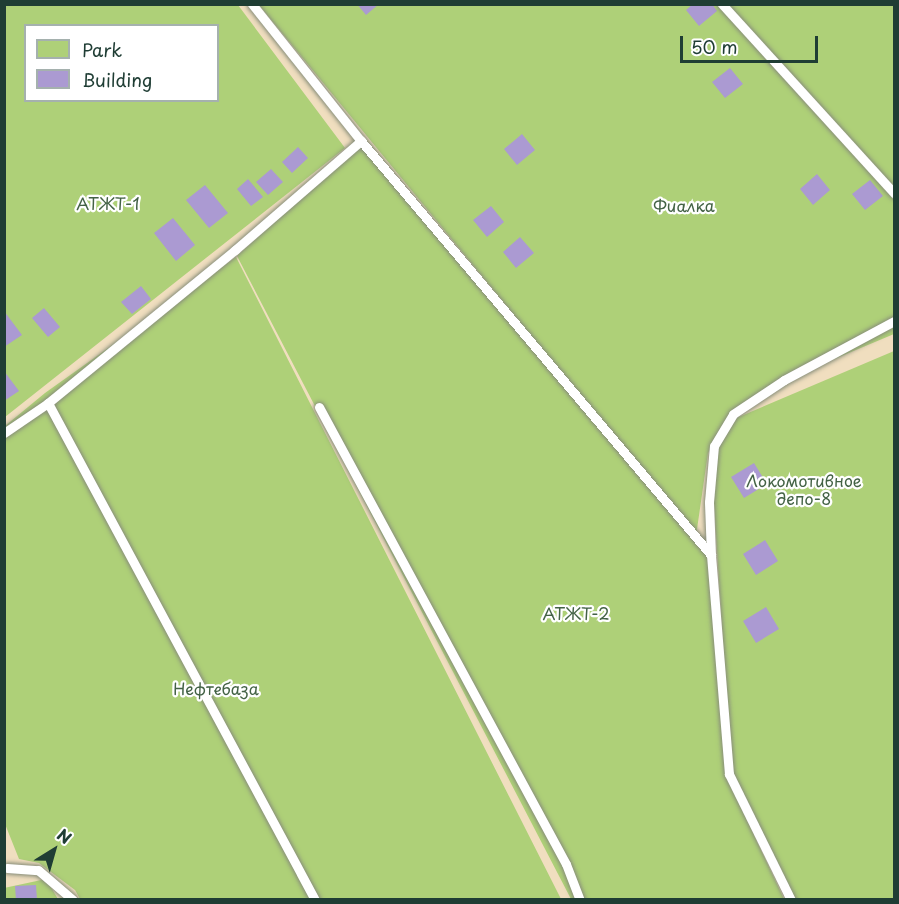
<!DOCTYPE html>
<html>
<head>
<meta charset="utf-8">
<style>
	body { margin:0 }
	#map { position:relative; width:899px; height:904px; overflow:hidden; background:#f0debf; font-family:"Playpen Sans",sans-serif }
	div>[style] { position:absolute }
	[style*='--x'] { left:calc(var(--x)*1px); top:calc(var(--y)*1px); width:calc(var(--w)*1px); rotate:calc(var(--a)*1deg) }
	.green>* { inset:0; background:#aed078 }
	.building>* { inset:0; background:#ab9ad2 }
	.roads { filter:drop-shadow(0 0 2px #888e7a) drop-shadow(0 0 2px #888e7a) }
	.service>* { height:9px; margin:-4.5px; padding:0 4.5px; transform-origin:4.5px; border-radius:4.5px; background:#fff }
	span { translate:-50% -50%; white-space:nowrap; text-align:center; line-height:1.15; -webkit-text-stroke:4.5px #fff; paint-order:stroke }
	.park-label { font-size:16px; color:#436245 }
	.frame { position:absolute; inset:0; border:6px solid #1f3d34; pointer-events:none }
	.legend { position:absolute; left:24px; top:24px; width:195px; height:78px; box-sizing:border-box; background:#fff; border:2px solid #a5b1ae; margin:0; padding:8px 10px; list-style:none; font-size:18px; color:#1f3d34 }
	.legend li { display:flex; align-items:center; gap:12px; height:30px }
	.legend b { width:30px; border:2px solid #a5b1ae }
	.north { position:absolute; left:24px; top:820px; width:60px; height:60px; -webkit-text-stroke:4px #fff; paint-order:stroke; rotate:37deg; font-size:16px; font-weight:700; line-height:24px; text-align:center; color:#1f3d34 }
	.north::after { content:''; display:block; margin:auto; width:21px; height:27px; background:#1f3d34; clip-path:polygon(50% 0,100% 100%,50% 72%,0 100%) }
	.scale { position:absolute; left:680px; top:36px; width:138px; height:27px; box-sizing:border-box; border:3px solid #1f3d34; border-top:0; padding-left:8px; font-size:18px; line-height:21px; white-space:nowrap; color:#1f3d34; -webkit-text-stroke:4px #fff; paint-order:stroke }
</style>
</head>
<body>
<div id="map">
	<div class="green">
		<i style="clip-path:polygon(evenodd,5px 5px,238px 5px,345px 148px,5px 417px,5px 5px,26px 26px,218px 26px,218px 100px,26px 100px,26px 26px)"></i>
		<i style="clip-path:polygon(259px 5px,894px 5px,894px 334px,782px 381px,731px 412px,708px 453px,696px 536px)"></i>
		<i style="clip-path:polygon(360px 145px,708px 558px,727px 778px,784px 899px,571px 899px,237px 256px)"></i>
		<i style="clip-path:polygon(236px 257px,561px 899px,80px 899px,75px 890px,39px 863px,19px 859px,5px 824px,5px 426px,45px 393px)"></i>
		<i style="clip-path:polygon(894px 351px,894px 899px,787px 899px,732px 780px,711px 457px,734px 419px)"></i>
		<i style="clip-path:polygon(46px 879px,58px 899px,5px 899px,4px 888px)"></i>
	</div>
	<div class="building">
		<i style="clip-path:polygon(357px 4px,379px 4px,366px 15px)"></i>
		<i style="clip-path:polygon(693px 4px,712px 4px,717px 11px,699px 26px,686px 10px)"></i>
		<i style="clip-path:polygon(730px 68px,743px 84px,725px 98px,712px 82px)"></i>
		<i style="clip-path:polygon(522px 134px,535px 150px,517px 165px,504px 149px)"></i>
		<i style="clip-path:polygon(298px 147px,308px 158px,292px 173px,282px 162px)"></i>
		<i style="clip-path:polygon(271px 169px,283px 182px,268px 195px,256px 182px)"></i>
		<i style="clip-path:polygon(817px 174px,830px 190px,813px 205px,800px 189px)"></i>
		<i style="clip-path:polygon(248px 179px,263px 197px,251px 206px,237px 189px)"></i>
		<i style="clip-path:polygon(870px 180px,883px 196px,865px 210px,852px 194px)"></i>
		<i style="clip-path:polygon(205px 185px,228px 213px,209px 228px,186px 200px)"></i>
		<i style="clip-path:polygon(491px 206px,504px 222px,487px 237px,473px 220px)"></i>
		<i style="clip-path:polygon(173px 218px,195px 245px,176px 261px,154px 233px)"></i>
		<i style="clip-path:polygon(520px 237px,534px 253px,516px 268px,503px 252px)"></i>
		<i style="clip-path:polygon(141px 286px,151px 299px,132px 314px,121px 302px)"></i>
		<i style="clip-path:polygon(44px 308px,60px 327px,48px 337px,32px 318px)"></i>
		<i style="clip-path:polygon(4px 311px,22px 335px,4px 347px)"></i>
		<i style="clip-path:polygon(4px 371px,19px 391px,4px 401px)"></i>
		<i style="clip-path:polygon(754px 463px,767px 484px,744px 498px,731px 477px)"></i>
		<i style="clip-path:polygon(765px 540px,778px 561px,756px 575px,743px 554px)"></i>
		<i style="clip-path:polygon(766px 607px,779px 629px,756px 643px,743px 621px)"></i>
		<i style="clip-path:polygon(36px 885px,37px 900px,16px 900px,15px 886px)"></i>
	</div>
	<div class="roads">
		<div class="service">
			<i style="--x:252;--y:4;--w:175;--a:51.5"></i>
			<i style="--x:361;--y:141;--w:542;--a:49.79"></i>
			<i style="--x:711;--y:555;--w:220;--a:85.3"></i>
			<i style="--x:729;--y:774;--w:140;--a:63.8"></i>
			<i style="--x:722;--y:4;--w:256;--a:47.7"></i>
			<i style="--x:48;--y:403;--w:564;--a:61.75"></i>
			<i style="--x:319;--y:407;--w:519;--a:61.61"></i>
			<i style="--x:566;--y:864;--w:39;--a:69"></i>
			<i style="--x:4;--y:433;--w:53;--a:-34.3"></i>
			<i style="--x:48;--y:403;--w:242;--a:-39.3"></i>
			<i style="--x:235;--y:250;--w:167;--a:-40.9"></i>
			<i style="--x:711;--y:555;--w:53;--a:-92.2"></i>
			<i style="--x:709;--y:502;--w:56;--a:-84.9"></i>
			<i style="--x:714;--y:446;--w:37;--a:-59"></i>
			<i style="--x:733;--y:414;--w:61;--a:-33.7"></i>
			<i style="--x:784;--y:380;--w:125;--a:-28.2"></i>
			<i style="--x:7;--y:868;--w:31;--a:4"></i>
			<i style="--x:38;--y:870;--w:46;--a:40.6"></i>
		</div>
	</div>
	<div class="park-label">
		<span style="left:108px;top:203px">АТЖТ-1</span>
		<span style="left:684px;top:205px">Фиалка</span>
		<span style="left:804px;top:489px">Локомотивное<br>депо-8</span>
		<span style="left:576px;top:613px">АТЖТ-2</span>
		<span style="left:216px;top:688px">Нефтебаза</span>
	</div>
	<div class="frame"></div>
	<ul class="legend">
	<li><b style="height:16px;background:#aed078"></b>Park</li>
	<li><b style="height:16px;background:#ab9ad2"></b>Building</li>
	</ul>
	<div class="north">N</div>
	<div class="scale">50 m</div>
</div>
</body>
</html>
